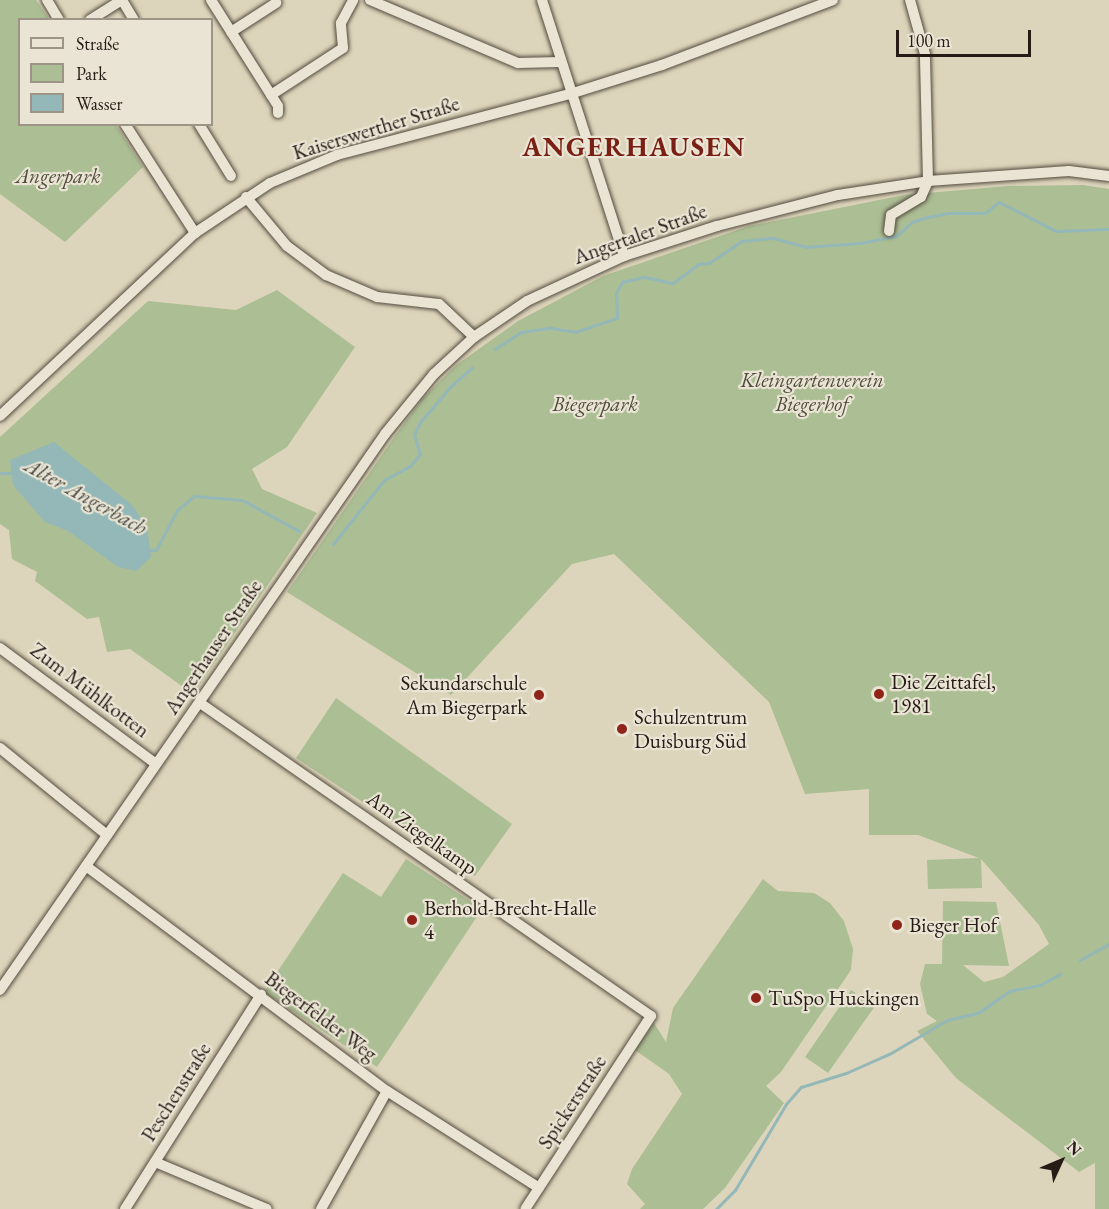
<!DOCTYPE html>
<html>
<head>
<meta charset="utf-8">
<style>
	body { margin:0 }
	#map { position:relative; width:1109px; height:1209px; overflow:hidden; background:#ddd5bb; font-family:"EB Garamond",serif }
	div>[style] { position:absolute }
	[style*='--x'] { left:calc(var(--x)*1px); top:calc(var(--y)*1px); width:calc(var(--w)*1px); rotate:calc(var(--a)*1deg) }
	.green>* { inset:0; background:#acbe94 }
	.water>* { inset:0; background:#94b7b7 }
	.stream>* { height:3px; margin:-1.5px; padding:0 1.5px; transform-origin:1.5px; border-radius:1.5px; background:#94b7b7 }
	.roads { filter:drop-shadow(0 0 2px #544a3f) drop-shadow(0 0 2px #544a3f) }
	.minor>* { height:10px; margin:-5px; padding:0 5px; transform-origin:5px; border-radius:5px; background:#e9e4d3 }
	.dots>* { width:16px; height:16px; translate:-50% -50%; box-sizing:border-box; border:3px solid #e9e4d3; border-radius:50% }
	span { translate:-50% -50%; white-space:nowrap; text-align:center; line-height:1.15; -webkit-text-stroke:4.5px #e9e4d3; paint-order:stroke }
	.street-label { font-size:21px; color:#271b16 }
	.park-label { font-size:21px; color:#4f4c3c; font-style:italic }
	.poi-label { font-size:21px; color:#271b16 }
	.left { translate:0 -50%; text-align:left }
	.right { translate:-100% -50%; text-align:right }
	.water-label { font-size:22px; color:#484a46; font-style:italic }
	.district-label { font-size:27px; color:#7a1f14; font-weight:700; letter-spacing:1.5px }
	.legend { position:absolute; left:18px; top:18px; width:195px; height:108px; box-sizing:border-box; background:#e9e4d3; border:2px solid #9b9487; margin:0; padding:8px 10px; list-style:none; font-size:18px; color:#271b16 }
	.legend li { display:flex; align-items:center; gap:12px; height:30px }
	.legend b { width:30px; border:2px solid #9b9487 }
	.north { position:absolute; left:1031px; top:1131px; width:60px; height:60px; -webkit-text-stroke:4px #e9e4d3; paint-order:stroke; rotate:46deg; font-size:16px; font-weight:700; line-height:24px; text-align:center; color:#271b16 }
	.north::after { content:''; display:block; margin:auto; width:21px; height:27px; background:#271b16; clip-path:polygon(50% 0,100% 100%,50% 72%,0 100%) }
	.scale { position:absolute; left:896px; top:30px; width:135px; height:27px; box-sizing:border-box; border:3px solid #271b16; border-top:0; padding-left:8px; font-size:18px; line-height:21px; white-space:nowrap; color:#271b16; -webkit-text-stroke:4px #e9e4d3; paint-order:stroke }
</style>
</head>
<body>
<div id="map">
	<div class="green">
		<i style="clip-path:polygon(0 0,36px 0,49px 19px,20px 20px,20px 124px,116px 125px,143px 167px,65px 242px,0 194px)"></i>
		<i style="clip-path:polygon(1083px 185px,1109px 189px,1109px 1209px,1095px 1209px,1095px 1163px,1079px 1172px,956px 1078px,917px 1031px,937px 1021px,927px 1014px,920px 984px,925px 964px,942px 964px,943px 901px,996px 902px,1009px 966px,963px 965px,984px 982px,1003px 977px,1049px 944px,1039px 925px,981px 859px,982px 888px,928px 889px,927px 860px,979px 858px,918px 835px,869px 835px,869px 789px,805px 794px,769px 702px,614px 554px,572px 564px,451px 695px,287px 592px,395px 436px,423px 398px,455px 366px,518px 321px,603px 276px,749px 226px,904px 195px,1008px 186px)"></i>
		<i style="clip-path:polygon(277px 290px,355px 347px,287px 447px,252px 469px,262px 489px,317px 513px,193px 694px,130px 649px,107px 652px,99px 617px,87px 619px,35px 581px,37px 572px,12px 559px,9px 530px,0 524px,0 437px,148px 301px,236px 310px)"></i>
		<i style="clip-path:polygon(336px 698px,512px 824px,475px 876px,296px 758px)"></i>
		<i style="clip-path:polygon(406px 859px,482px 909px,377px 1067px,264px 992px,343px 873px,381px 897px)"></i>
		<i style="clip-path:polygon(763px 879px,778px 891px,814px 893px,830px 903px,844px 921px,853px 949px,851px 970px,781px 1072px,766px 1086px,784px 1103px,725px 1188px,703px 1209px,640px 1209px,645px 1204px,627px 1184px,632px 1169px,682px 1094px,669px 1074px,635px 1050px,654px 1023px,666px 1042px,673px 1008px)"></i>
		<i style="clip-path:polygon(851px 990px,875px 1006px,828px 1073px,805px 1057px)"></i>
	</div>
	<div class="water">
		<i style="clip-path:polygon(54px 442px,132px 505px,147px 527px,151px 557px,136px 571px,118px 567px,68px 531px,45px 522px,13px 485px,10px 460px)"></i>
	</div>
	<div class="stream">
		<i style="--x:495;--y:349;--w:31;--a:-33"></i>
		<i style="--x:521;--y:332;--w:30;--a:-8"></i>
		<i style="--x:551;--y:328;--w:24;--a:9"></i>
		<i style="--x:575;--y:332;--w:44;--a:-18.4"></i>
		<i style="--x:617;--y:318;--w:25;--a:-92"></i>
		<i style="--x:616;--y:293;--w:13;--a:-61"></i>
		<i style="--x:622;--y:282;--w:23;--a:-13"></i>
		<i style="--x:644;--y:277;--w:30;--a:12"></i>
		<i style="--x:673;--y:283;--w:31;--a:-37"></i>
		<i style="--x:698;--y:264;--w:11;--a:-5"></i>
		<i style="--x:709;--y:263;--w:40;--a:-34"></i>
		<i style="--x:742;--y:241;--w:31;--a:-6"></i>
		<i style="--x:773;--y:238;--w:34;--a:15"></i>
		<i style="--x:806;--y:247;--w:54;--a:-4.2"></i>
		<i style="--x:860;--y:243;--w:37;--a:-11"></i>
		<i style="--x:896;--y:236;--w:21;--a:-41"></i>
		<i style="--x:912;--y:222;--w:13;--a:-18"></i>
		<i style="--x:924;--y:218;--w:24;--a:-12"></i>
		<i style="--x:947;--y:213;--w:38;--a:0"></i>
		<i style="--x:985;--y:213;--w:18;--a:-38"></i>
		<i style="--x:999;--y:202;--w:64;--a:27"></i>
		<i style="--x:1056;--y:231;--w:53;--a:-2.2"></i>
		<i style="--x:0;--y:473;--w:13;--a:0"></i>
		<i style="--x:333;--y:544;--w:82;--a:-51.4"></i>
		<i style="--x:384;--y:480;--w:30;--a:-28"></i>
		<i style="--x:410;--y:466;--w:16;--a:-50"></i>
		<i style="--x:420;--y:454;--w:21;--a:-107"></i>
		<i style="--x:414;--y:434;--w:15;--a:-62"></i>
		<i style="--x:421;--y:421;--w:46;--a:-49.4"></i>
		<i style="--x:451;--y:386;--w:28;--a:-41"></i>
		<i style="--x:150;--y:550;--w:6;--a:0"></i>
		<i style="--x:156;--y:550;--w:45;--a:-62.3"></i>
		<i style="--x:177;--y:510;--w:22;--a:-39"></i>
		<i style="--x:194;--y:496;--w:48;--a:4.8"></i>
		<i style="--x:242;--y:500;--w:65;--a:28.5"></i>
		<i style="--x:1080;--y:960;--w:33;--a:-29"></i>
		<i style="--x:716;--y:1209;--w:27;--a:-45"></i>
		<i style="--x:735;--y:1190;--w:100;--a:-59.3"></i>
		<i style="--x:786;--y:1104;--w:23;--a:-49"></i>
		<i style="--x:801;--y:1087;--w:47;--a:-17.3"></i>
		<i style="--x:846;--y:1073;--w:49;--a:-24"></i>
		<i style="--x:891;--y:1053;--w:65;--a:-30.5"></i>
		<i style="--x:947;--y:1020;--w:32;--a:-13"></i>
		<i style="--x:978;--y:1013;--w:38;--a:-35"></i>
		<i style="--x:1009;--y:991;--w:32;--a:-11"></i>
		<i style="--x:1040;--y:985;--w:23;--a:-29"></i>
	</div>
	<div class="roads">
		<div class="minor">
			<i style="--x:47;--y:0;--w:23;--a:59"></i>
			<i style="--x:122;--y:0;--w:23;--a:59"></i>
			<i style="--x:211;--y:0;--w:125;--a:57.7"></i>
			<i style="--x:278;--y:106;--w:7;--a:90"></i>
			<i style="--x:370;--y:0;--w:161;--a:23.1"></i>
			<i style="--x:518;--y:63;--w:42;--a:-1.4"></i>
			<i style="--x:542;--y:0;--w:269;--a:72.2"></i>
			<i style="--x:90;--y:20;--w:38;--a:-32"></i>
			<i style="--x:231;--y:32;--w:54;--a:-32.8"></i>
			<i style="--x:271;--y:95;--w:86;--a:-33.1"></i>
			<i style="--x:343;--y:48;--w:25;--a:-95"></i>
			<i style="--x:341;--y:23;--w:26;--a:-62"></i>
			<i style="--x:125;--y:124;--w:130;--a:57.3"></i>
			<i style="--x:199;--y:124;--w:61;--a:58.4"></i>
			<i style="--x:246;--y:197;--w:64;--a:50.1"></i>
			<i style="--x:287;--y:246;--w:49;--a:36.6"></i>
			<i style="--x:326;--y:275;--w:56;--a:23.3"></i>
			<i style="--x:377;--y:297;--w:62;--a:6.4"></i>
			<i style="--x:439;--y:304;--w:48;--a:43.3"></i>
			<i style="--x:889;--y:231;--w:16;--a:-83"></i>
			<i style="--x:891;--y:215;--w:35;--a:-31"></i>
			<i style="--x:921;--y:197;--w:17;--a:-66"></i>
			<i style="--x:928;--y:181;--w:127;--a:-91.4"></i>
			<i style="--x:925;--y:54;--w:56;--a:-105.5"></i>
			<i style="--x:0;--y:416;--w:267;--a:-43.2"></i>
			<i style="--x:195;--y:233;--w:90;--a:-33.7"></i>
			<i style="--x:270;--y:183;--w:73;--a:-22.7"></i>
			<i style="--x:337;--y:155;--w:241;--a:-14.7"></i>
			<i style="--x:570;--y:94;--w:96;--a:-17.5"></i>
			<i style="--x:662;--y:65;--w:183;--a:-20.8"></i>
			<i style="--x:0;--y:648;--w:194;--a:36.6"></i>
			<i style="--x:200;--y:703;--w:549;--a:34.76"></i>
			<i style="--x:651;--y:1016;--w:230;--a:123.1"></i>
			<i style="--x:0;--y:748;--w:138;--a:39.1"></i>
			<i style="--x:86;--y:866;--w:376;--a:36.8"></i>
			<i style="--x:387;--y:1091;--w:180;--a:32.5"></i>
			<i style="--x:0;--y:990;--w:676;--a:-55.3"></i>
			<i style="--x:385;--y:434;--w:77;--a:-50.8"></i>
			<i style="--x:434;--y:374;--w:54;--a:-42.8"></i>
			<i style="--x:474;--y:337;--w:64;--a:-34.2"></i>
			<i style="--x:527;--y:301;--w:107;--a:-24.9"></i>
			<i style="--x:624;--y:256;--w:98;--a:-17.9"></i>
			<i style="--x:717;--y:226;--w:125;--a:-14.4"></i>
			<i style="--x:838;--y:195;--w:91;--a:-8.8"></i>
			<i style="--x:928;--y:181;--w:141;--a:-4.1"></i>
			<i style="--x:1069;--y:171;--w:40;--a:7.1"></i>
			<i style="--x:155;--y:1162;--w:121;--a:22.8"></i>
			<i style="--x:125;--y:1209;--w:254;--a:-57.6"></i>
			<i style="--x:321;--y:1209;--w:135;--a:-60.8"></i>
		</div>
	</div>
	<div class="dots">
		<i style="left:879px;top:694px;background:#8f2418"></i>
		<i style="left:539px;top:695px;background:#8f2418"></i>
		<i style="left:622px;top:729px;background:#8f2418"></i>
		<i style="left:412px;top:920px;background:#8f2418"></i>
		<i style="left:897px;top:925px;background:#8f2418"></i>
		<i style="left:756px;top:998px;background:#8f2418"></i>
	</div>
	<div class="street-label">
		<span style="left:376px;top:128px;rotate:-17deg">Kaiserswerther Straße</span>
		<span style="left:640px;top:234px;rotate:-20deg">Angertaler Straße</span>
		<span style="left:213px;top:647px;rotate:-56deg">Angerhauser Straße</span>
		<span style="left:90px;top:690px;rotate:37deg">Zum Mühlkotten</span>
		<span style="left:422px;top:833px;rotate:35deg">Am Ziegelkamp</span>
		<span style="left:321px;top:1016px;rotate:37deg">Biegerfelder Weg</span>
		<span style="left:176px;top:1092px;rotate:-58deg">Peschenstraße</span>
		<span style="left:572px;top:1102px;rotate:-57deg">Spickerstraße</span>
	</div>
	<div class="park-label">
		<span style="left:58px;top:176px">Angerpark</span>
		<span style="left:812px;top:392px">Kleingartenverein<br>Biegerhof</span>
		<span style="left:595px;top:404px">Biegerpark</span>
	</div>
	<div class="poi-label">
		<span class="left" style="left:891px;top:694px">Die Zeittafel,<br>1981</span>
		<span class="right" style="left:527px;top:695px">Sekundarschule<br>Am Biegerpark</span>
		<span class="left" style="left:634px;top:729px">Schulzentrum<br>Duisburg Süd</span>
		<span class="left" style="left:424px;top:920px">Berhold-Brecht-Halle<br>4</span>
		<span class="left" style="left:909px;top:925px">Bieger Hof</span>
		<span class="left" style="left:768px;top:998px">TuSpo Huckingen</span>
	</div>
	<div class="water-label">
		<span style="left:86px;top:496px;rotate:29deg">Alter Angerbach</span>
	</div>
	<div class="district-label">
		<span style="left:634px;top:147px">ANGERHAUSEN</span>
	</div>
	<ul class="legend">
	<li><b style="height:8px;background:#e9e4d3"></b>Straße</li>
	<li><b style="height:16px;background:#acbe94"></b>Park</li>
	<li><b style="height:16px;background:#94b7b7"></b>Wasser</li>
	</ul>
	<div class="north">N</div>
	<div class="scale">100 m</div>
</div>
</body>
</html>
